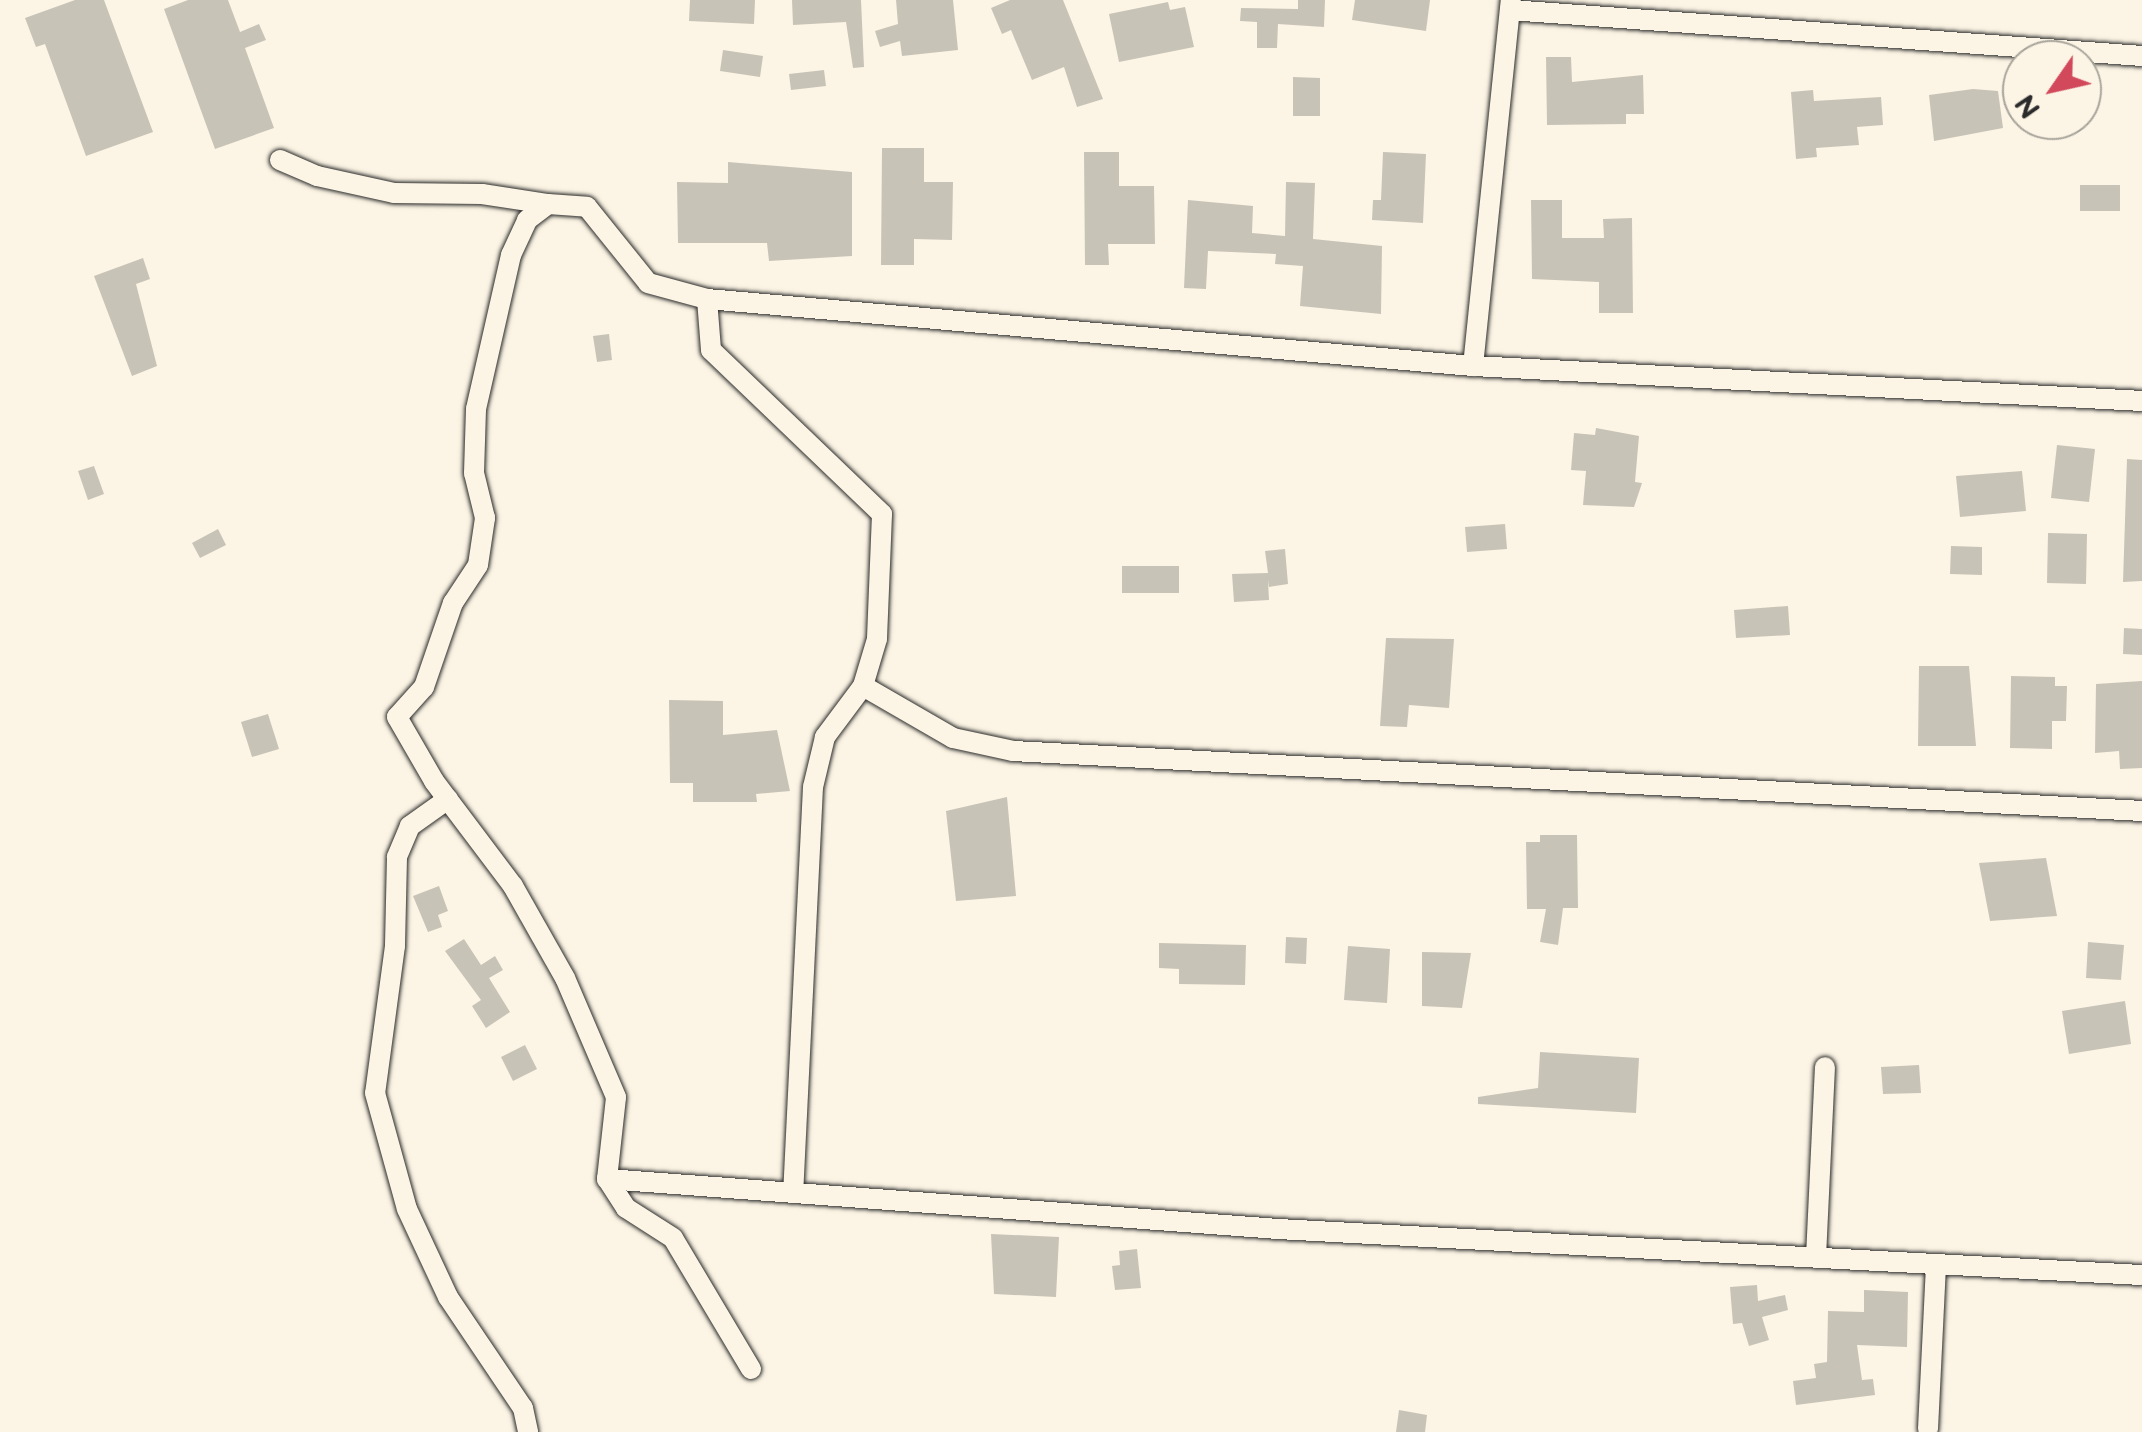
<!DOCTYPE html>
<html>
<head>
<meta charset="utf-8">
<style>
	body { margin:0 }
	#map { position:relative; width:2142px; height:1432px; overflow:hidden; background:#fcf5e5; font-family:"Balsamiq Sans",sans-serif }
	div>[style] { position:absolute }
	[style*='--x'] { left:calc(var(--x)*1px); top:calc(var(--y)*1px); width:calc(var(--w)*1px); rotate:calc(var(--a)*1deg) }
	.building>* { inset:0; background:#c8c3b7 }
	.roads { filter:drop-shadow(0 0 2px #2b2b2b) drop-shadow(0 0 2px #2b2b2b) }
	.minor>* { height:20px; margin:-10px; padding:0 10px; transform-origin:10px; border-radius:10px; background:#fcf5e5 }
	span { translate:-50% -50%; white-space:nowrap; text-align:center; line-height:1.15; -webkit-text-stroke:8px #fcf5e5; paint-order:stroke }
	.north { position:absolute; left:2002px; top:40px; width:100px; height:100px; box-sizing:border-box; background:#fcf5e5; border:2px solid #a8a49b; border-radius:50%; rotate:236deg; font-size:28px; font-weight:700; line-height:40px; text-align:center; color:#2b2b2b }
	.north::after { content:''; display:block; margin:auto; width:35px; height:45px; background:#d1495b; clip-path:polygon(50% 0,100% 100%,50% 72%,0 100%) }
</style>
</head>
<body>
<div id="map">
	<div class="building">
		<i style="clip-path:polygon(75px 0,104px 0,153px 132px,86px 156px,45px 44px,36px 47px,25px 18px)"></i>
		<i style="clip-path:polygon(188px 0,228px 0,240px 32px,259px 24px,266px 40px,245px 48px,274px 128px,215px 149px,164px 9px)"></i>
		<i style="clip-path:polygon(690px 0,755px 0,754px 24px,689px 21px)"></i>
		<i style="clip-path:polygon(792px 0,861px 0,864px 67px,853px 68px,846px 22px,793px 25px)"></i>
		<i style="clip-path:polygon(896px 0,953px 0,958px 50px,902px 56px,900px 41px,880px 47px,875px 31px,898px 24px)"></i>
		<i style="clip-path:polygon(1010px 0,1063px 0,1103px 99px,1077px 107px,1064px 67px,1032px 80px,1011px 30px,1002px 34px,991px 8px)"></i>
		<i style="clip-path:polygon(1298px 0,1325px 0,1324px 27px,1278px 24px,1277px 48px,1257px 48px,1257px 22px,1240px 21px,1241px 8px,1298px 9px)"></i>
		<i style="clip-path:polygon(1355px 0,1430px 0,1426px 31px,1352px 20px)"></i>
		<i style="clip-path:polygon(1168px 2px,1170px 10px,1185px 7px,1194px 47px,1119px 62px,1109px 14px)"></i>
		<i style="clip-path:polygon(723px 50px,763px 56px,760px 77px,720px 71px)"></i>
		<i style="clip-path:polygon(1546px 57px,1571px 57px,1572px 82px,1643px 75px,1644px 114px,1626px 114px,1626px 124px,1547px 125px)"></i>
		<i style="clip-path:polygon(824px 70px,826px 86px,791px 90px,789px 74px)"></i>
		<i style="clip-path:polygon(1293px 77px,1320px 78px,1320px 116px,1293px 116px)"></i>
		<i style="clip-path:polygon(1973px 89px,1998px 91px,2003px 128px,1934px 141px,1929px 95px)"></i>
		<i style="clip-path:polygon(1813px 90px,1814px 101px,1881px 97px,1883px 125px,1857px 127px,1859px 145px,1816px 148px,1817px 157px,1796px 159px,1791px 92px)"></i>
		<i style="clip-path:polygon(882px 148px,924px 148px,924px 182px,953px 182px,952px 240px,914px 239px,914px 265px,881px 265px)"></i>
		<i style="clip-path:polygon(1084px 152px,1119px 152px,1119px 186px,1154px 186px,1155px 244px,1108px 244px,1109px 265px,1085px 265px)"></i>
		<i style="clip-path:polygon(1383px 152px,1426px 154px,1423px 223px,1372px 220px,1373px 200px,1381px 200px)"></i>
		<i style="clip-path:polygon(728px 162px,852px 172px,852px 256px,769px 261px,767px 243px,678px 243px,677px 182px,728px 183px)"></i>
		<i style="clip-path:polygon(1286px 182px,1315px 183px,1313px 239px,1382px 246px,1381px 314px,1300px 306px,1303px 266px,1275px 264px,1276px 254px,1208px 251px,1206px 289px,1184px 288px,1188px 200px,1253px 206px,1252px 233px,1285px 236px)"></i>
		<i style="clip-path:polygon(2080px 185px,2120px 185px,2120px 211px,2080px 211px)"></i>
		<i style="clip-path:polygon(1531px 200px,1562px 200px,1562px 238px,1604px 238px,1603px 219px,1632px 218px,1633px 313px,1599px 313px,1599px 282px,1532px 279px)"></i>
		<i style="clip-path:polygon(143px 258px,150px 279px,136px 284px,157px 366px,132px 376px,94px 276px)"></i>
		<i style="clip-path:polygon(609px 334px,612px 360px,597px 362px,593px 336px)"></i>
		<i style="clip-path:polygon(1596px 428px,1639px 436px,1635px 482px,1642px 483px,1634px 507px,1583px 505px,1586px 471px,1571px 470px,1574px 433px,1595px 435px)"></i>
		<i style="clip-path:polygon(2057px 445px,2095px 449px,2089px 502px,2051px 498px)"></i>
		<i style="clip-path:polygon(2127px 459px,2142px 460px,2142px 581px,2123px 582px)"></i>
		<i style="clip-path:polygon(94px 466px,104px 494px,88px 500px,78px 471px)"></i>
		<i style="clip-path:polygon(2022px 471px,2026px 511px,1960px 517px,1956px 476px)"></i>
		<i style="clip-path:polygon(1505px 524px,1507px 549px,1467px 552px,1465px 527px)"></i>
		<i style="clip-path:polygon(218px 529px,226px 545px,200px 558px,192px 543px)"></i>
		<i style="clip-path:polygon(2048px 533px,2087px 534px,2086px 584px,2047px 583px)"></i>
		<i style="clip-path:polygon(1951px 546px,1982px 547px,1982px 575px,1950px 574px)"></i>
		<i style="clip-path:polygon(1285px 549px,1288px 584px,1269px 587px,1268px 580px,1269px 600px,1234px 602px,1232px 574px,1268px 573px,1265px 551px)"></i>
		<i style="clip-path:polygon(1122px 566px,1179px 566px,1179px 593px,1122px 593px)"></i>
		<i style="clip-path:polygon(1788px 606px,1790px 635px,1736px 638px,1734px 610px)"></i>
		<i style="clip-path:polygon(2124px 628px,2142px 629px,2142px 655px,2123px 654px)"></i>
		<i style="clip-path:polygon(1386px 638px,1454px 639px,1449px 708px,1409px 705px,1407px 727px,1380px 726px)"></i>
		<i style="clip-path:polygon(1919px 666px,1969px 666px,1976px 746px,1918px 746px)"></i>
		<i style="clip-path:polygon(2011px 676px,2055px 677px,2055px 686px,2067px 686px,2066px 721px,2052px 721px,2052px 749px,2010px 748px)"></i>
		<i style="clip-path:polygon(2142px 681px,2142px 768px,2120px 769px,2119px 751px,2095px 753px,2096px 684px)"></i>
		<i style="clip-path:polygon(669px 700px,723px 701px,723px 735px,777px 730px,790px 791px,756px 794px,757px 802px,693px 802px,693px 783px,670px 783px)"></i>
		<i style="clip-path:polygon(268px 714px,279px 749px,252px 757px,241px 722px)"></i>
		<i style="clip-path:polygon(1007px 797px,1016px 896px,956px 901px,946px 811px)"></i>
		<i style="clip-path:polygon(1540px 835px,1577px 835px,1578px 908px,1563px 908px,1558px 945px,1540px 942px,1546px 909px,1527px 909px,1526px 842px,1540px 842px)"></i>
		<i style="clip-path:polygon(2046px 858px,2057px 916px,1990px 921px,1979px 863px)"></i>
		<i style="clip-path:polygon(439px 886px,448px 911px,438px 915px,442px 927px,428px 932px,413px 896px)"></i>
		<i style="clip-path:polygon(1286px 937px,1307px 938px,1306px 964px,1285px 963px)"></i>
		<i style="clip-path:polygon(464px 939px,481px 965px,495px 956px,503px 970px,489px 978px,510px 1012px,486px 1028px,472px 1006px,481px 1000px,445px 951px)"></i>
		<i style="clip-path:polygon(2088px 942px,2124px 945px,2121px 980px,2086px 978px)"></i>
		<i style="clip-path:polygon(1159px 943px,1246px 945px,1245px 985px,1179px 984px,1179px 969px,1159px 968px)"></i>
		<i style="clip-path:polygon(1348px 946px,1390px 949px,1387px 1003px,1344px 1000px)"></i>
		<i style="clip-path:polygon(1422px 952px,1471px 953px,1462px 1008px,1422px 1006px)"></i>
		<i style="clip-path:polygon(2125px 1001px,2131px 1044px,2069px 1054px,2062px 1011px)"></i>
		<i style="clip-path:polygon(525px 1045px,537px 1069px,513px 1081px,501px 1057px)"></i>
		<i style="clip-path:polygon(1540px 1052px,1639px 1058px,1636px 1113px,1478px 1104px,1478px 1097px,1538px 1088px)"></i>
		<i style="clip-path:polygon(1919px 1065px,1921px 1093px,1883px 1094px,1881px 1067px)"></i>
		<i style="clip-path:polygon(991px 1234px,1059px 1237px,1056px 1297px,994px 1294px)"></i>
		<i style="clip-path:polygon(1137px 1249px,1141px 1288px,1115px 1290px,1112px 1266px,1120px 1265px,1119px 1251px)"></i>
		<i style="clip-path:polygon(1757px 1285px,1758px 1301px,1785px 1295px,1788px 1310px,1762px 1317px,1769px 1340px,1749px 1346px,1742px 1323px,1733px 1324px,1730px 1287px)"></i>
		<i style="clip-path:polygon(1864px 1290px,1908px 1292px,1907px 1347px,1857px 1345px,1862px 1380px,1873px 1379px,1875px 1395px,1796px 1405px,1793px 1381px,1816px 1378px,1814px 1364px,1827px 1362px,1828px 1311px,1864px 1312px)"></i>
		<i style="clip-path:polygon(1399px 1410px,1427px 1415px,1425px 1432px,1396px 1432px)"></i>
	</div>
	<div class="roads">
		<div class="minor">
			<i style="--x:1510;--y:10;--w:634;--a:4.16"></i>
			<i style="--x:280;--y:160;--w:40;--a:23.4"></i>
			<i style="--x:317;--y:176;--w:79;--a:12.4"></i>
			<i style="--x:394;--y:193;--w:88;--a:0.7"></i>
			<i style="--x:482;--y:194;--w:67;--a:8.6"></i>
			<i style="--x:707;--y:299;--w:51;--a:85.5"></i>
			<i style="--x:711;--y:350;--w:237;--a:43.8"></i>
			<i style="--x:882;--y:514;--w:125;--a:92.3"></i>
			<i style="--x:877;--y:639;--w:49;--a:106.6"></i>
			<i style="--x:863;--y:686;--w:64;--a:126.7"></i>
			<i style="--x:825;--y:737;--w:51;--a:103.5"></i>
			<i style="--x:813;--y:787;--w:404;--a:92.8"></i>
			<i style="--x:1473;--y:366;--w:368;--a:-84.1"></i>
			<i style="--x:863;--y:686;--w:104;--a:30"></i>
			<i style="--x:953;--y:738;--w:61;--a:12.2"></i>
			<i style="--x:1013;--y:751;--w:1131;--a:3.04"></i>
			<i style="--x:448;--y:799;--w:47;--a:144.6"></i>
			<i style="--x:410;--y:826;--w:34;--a:113"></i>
			<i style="--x:397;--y:857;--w:89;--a:91.3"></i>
			<i style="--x:395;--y:946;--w:148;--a:97.7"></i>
			<i style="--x:375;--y:1093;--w:120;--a:74.6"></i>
			<i style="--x:407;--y:1209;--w:97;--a:65"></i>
			<i style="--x:448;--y:1297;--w:134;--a:56"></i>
			<i style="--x:523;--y:1408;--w:25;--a:78"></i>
			<i style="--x:607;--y:1179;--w:673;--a:4.26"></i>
			<i style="--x:1278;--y:1229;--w:865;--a:3.05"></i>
			<i style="--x:1816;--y:1257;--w:190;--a:-87.3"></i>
			<i style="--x:751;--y:1369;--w:152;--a:-120.8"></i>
			<i style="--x:673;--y:1238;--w:56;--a:-147.4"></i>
			<i style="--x:626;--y:1208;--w:35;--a:-123"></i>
			<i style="--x:607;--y:1179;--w:82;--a:-83.7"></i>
			<i style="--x:616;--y:1097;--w:129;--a:-113.2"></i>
			<i style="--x:565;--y:978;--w:106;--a:-119.5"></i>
			<i style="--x:513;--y:886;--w:131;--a:-127"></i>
			<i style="--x:434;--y:781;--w:74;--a:-120"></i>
			<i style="--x:397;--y:717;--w:40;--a:-48"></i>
			<i style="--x:424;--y:687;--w:89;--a:-71"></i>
			<i style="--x:453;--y:603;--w:45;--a:-56.7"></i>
			<i style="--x:478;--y:565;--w:48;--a:-81.5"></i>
			<i style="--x:485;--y:518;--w:46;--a:-103.7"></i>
			<i style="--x:474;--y:473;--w:64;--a:-88.2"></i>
			<i style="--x:476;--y:409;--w:158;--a:-77.2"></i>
			<i style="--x:511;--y:255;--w:38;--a:-65"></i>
			<i style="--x:527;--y:220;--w:26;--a:-37"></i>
			<i style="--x:548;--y:204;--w:39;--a:4"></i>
			<i style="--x:587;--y:207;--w:97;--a:51.2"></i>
			<i style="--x:648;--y:283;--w:61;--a:15.2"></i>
			<i style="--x:707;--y:299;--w:769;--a:5"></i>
			<i style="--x:1473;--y:366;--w:670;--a:2.99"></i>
			<i style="--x:1928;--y:1429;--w:165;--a:-87.2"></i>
		</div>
	</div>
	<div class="north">N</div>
</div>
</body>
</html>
